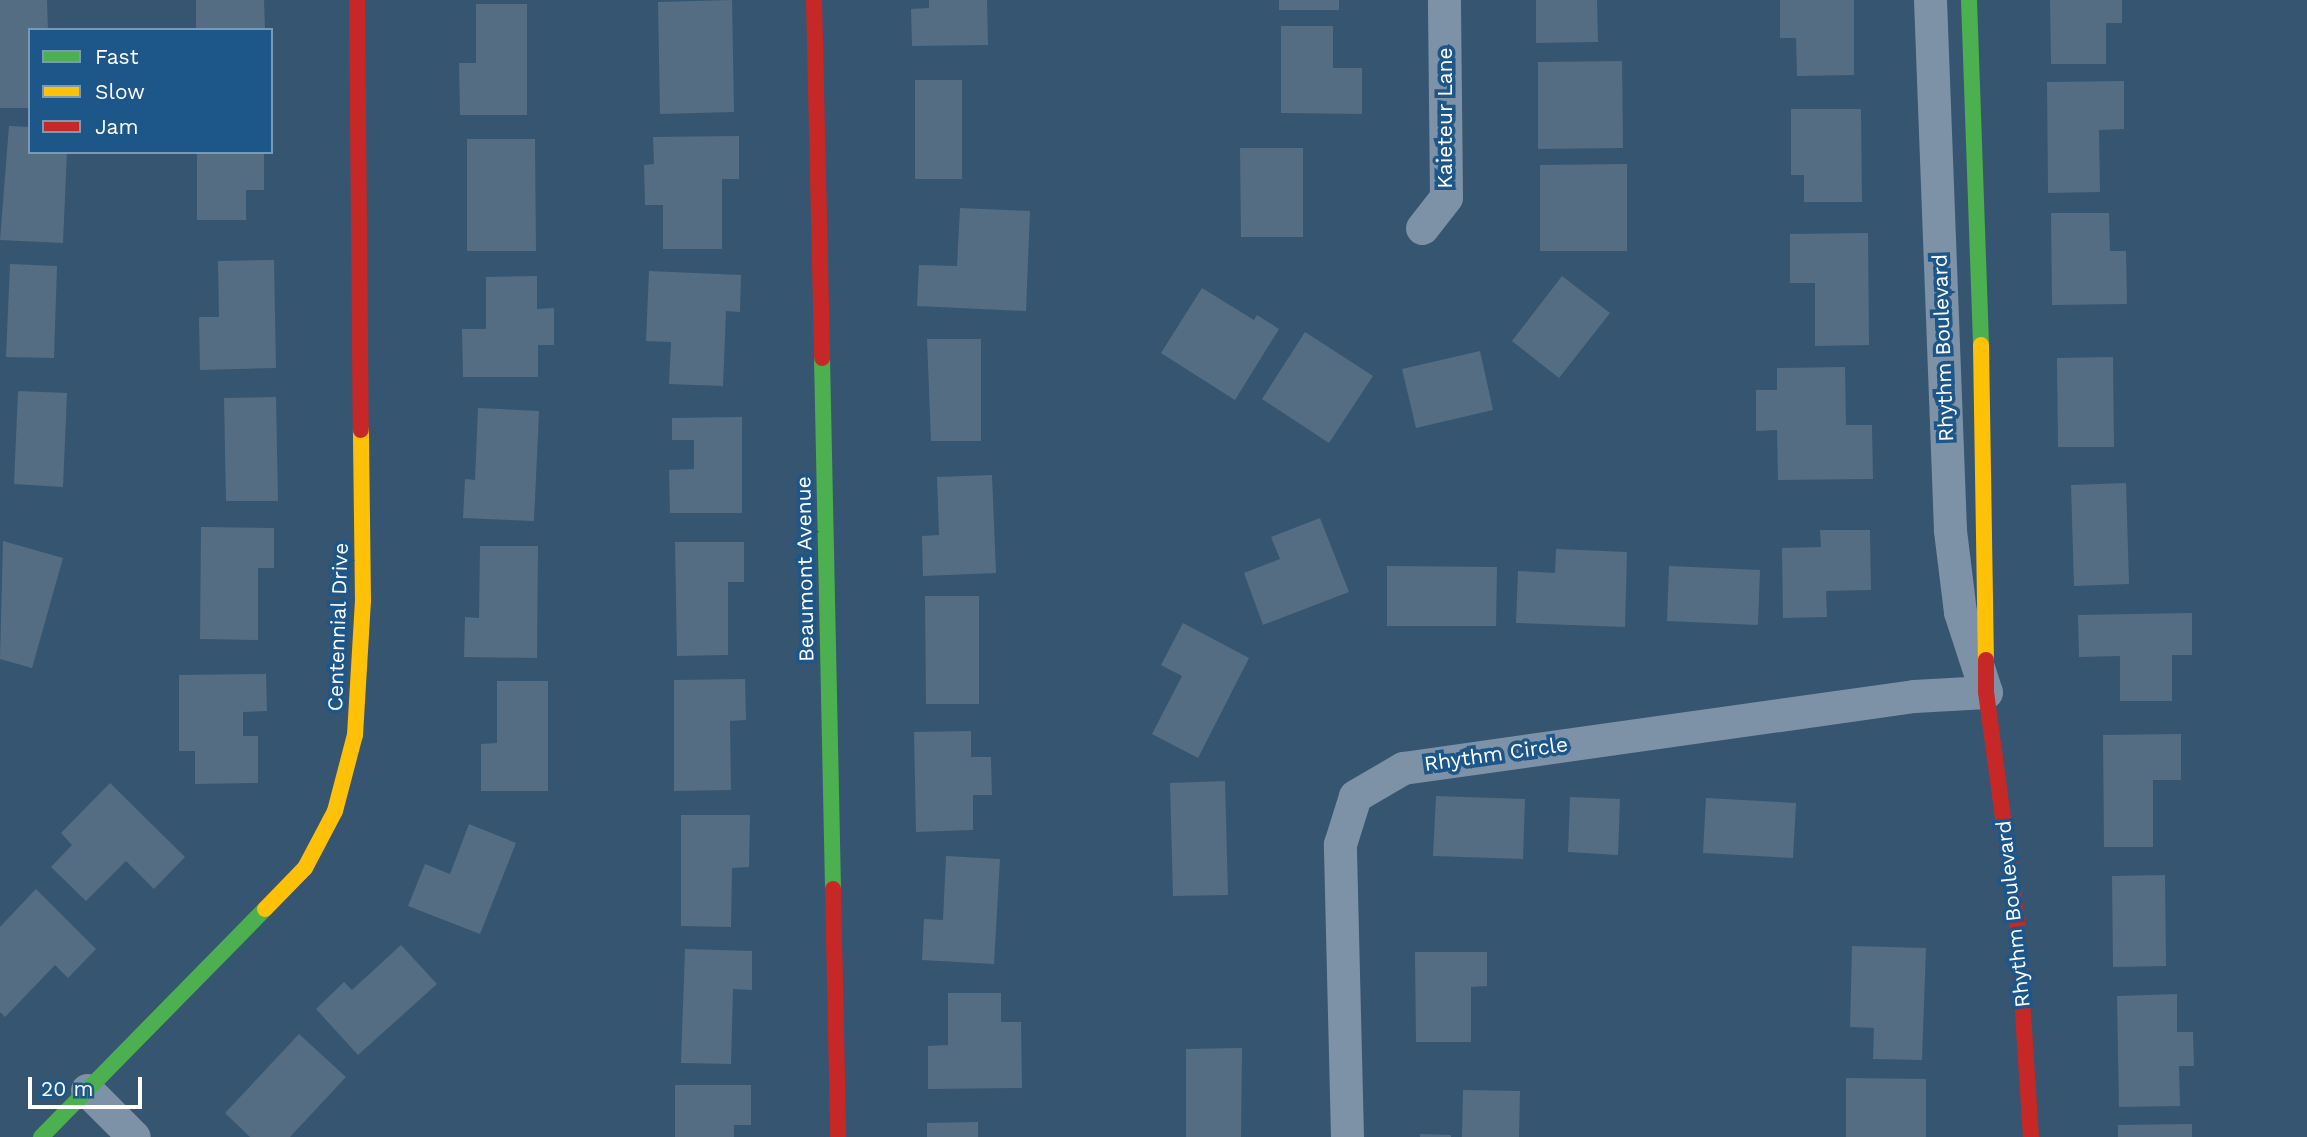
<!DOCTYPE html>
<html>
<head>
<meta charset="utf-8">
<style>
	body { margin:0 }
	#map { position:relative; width:2307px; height:1137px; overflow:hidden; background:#365570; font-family:"Work Sans",sans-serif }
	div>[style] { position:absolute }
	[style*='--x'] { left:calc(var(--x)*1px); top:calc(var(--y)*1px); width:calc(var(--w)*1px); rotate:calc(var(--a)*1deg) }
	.building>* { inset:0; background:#546d82 }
	.street>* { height:33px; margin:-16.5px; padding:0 16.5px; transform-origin:16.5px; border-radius:16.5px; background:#7d92a6 }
	.fast>* { height:16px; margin:-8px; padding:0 8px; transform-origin:8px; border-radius:8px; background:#4caf50 }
	.slow>* { height:16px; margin:-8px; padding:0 8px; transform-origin:8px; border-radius:8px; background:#ffc107 }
	.jam>* { height:16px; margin:-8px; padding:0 8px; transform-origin:8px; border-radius:8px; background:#c62828 }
	span { translate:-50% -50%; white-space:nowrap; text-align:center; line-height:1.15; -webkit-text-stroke:7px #1d5689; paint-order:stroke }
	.street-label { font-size:21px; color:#fff }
	.legend { position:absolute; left:28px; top:28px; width:245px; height:126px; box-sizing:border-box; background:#1d5689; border:2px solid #779ab8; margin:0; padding:9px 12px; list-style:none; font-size:21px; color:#fff }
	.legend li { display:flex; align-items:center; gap:14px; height:35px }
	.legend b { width:35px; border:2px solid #779ab8 }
	.scale { position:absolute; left:28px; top:1077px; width:114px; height:32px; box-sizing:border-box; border:4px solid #fff; border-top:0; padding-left:9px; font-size:21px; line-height:24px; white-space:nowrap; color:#fff; -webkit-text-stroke:5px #1d5689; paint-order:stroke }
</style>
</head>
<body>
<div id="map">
	<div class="building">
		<i style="clip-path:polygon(0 0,47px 0,48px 30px,30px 30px,30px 108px,0 108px)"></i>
		<i style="clip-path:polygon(196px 0,264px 0,265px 30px,196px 30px)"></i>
		<i style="clip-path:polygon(732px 0,734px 112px,660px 114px,658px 2px)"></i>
		<i style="clip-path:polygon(929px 0,987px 0,988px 45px,912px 46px,911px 9px,929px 8px)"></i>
		<i style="clip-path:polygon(1279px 0,1339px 0,1339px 10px,1279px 10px)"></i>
		<i style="clip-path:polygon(1536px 0,1597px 0,1598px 42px,1536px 43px)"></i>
		<i style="clip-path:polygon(1780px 0,1854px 0,1854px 75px,1797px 76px,1796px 38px,1780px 38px)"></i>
		<i style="clip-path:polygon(2050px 0,2122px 0,2122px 23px,2106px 23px,2106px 64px,2051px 64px)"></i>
		<i style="clip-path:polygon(476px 4px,527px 4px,527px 115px,460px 115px,459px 63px,476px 63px)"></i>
		<i style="clip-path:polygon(1281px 26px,1333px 26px,1333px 68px,1362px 68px,1362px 114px,1281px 113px)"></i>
		<i style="clip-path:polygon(1622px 61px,1623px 148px,1538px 149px,1538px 62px)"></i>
		<i style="clip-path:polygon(915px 80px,962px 80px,962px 179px,915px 179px)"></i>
		<i style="clip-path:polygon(2124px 81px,2124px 129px,2099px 130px,2100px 192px,2048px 193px,2047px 82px)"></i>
		<i style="clip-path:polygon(1791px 109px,1861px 109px,1862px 202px,1804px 202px,1804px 175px,1791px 175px)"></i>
		<i style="clip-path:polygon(9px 126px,30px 127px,30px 152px,67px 152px,63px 243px,0 240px)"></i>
		<i style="clip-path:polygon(739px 136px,739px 179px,722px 179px,722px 249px,663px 249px,663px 205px,645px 205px,644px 165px,654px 164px,653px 137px)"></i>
		<i style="clip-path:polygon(467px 139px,535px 139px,536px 251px,467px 251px)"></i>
		<i style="clip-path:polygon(1240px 148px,1303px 148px,1303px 237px,1241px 237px)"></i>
		<i style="clip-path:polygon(197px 152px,264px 152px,264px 190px,246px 190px,246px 220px,197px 220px)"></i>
		<i style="clip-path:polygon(1627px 164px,1627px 251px,1540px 251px,1540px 165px)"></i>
		<i style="clip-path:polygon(960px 208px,1030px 211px,1026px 311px,917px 306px,919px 265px,957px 266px)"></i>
		<i style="clip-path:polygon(2051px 213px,2109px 213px,2110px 251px,2126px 251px,2127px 304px,2052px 305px)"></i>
		<i style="clip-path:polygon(1868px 233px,1869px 345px,1815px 346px,1815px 283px,1790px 283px,1790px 234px)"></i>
		<i style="clip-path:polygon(274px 260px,276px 368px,200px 370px,199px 317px,219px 317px,218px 261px)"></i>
		<i style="clip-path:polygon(10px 264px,57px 266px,54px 358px,6px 357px)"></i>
		<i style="clip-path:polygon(649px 271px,741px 275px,740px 312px,726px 311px,723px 386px,669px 384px,671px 342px,646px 341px)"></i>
		<i style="clip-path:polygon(537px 276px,537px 309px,554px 308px,554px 345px,538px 345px,538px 377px,463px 377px,462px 329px,486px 329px,486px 277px)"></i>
		<i style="clip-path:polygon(1562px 276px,1610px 313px,1559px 378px,1512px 341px)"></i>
		<i style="clip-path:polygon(1202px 288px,1254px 320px,1257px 315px,1279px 329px,1235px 400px,1161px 353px)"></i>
		<i style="clip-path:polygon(1305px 332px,1373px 376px,1329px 443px,1262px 399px)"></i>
		<i style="clip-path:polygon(927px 339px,981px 339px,981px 441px,931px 441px)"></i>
		<i style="clip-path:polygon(1480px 351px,1493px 410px,1416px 428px,1402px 369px)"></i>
		<i style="clip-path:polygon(2113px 357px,2114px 447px,2058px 447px,2057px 358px)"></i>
		<i style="clip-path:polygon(1845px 367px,1846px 425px,1872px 425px,1873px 479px,1778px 480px,1777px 430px,1756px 431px,1756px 390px,1777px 390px,1777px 368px)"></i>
		<i style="clip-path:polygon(18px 391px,67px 393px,63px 487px,14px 484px)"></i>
		<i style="clip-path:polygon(276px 397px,278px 501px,226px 501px,224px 398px)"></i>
		<i style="clip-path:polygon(478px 408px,539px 411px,534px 521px,463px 518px,465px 479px,475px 480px)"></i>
		<i style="clip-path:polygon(742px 417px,742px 513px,670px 513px,669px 470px,694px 469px,694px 440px,672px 440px,672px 418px)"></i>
		<i style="clip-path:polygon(992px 475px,996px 573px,923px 576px,922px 536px,939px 535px,937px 477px)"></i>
		<i style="clip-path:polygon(2126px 483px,2129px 584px,2074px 586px,2071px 485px)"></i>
		<i style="clip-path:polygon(1320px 518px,1349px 592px,1263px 625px,1244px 573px,1280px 559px,1271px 537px)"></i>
		<i style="clip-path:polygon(201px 527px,274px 528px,274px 568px,258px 568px,258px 640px,200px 639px)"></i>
		<i style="clip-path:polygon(1820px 530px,1870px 530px,1871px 590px,1826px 591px,1827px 617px,1783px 618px,1782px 548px,1821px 547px)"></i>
		<i style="clip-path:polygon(3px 541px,63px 558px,32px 668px,0 659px)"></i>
		<i style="clip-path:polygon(675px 542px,744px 542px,744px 582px,728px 582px,728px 655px,677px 656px)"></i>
		<i style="clip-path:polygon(480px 546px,538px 546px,537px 658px,464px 657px,465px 617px,479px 618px)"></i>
		<i style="clip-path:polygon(1556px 549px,1627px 552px,1625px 627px,1516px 623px,1518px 571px,1555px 573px)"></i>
		<i style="clip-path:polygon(1387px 566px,1497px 567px,1496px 626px,1387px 626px)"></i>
		<i style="clip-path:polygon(1669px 566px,1760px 570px,1758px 625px,1667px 621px)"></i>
		<i style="clip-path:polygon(925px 596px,979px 596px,979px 704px,926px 704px)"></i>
		<i style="clip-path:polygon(2192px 613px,2192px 655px,2172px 655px,2172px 701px,2120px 701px,2120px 656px,2079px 657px,2078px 615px)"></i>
		<i style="clip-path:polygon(1183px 623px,1249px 658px,1198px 758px,1152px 734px,1182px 676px,1161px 665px)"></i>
		<i style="clip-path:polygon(266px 674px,267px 711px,243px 712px,243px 736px,258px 736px,258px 783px,195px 784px,195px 751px,179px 751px,179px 675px)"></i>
		<i style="clip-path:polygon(745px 679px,746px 720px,730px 721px,731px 790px,674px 791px,674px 680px)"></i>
		<i style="clip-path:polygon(497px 681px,548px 681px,548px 791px,481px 791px,481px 744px,497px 743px)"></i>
		<i style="clip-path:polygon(971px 731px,971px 757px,991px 757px,992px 795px,973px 795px,973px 830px,916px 832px,914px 732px)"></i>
		<i style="clip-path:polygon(2181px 734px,2181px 780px,2153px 780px,2153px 847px,2104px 847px,2103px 735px)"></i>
		<i style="clip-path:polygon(1225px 781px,1228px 895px,1173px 896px,1170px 783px)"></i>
		<i style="clip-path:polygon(110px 783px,185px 857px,154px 889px,126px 861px,86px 901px,51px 867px,72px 845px,61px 833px)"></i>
		<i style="clip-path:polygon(1436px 796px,1525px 799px,1523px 859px,1433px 856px)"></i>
		<i style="clip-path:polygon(1570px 797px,1620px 799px,1618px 855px,1568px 852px)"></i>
		<i style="clip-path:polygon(1706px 798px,1796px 803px,1793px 858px,1703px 853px)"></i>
		<i style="clip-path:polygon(681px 815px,750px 815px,749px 867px,732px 868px,731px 927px,681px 926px)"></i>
		<i style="clip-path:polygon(469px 824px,516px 843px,480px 934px,408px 906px,425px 864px,450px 874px)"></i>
		<i style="clip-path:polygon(946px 856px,1000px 859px,994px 964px,922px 960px,924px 919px,943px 920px)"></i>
		<i style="clip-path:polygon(2165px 875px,2166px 966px,2113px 967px,2112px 876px)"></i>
		<i style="clip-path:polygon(36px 889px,96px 949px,68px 978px,55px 965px,5px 1017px,0 1012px,0 927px)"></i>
		<i style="clip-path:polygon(401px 945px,437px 984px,358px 1055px,316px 1009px,344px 982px,352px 990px)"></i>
		<i style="clip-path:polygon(1852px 946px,1926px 948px,1922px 1060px,1873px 1059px,1874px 1028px,1850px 1027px)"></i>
		<i style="clip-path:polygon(685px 949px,752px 951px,752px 990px,733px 989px,731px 1064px,681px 1063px)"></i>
		<i style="clip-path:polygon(1415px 952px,1487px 952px,1487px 986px,1471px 987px,1471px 1042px,1416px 1042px)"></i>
		<i style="clip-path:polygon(948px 993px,1001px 993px,1001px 1022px,1021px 1022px,1022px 1088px,928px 1089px,928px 1046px,948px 1045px)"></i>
		<i style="clip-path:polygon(2177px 994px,2177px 1032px,2193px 1032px,2194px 1066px,2179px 1066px,2180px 1106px,2119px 1107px,2117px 996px)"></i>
		<i style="clip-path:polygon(299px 1034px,346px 1077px,290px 1137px,250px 1137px,225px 1113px)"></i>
		<i style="clip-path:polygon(1242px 1048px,1241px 1137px,1186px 1137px,1186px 1049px)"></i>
		<i style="clip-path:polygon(1846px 1078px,1926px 1079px,1926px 1137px,1846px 1137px)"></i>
		<i style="clip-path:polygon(675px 1085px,751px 1085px,751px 1125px,734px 1125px,734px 1137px,675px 1137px)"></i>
		<i style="clip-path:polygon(1463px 1090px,1520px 1091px,1519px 1137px,1462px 1137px)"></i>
		<i style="clip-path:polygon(978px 1122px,978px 1137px,927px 1137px,927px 1123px)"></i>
		<i style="clip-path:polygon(2192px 1124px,2192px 1137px,2118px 1137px,2118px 1125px)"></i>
		<i style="clip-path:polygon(1420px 1134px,1451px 1135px,1451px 1137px,1420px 1137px)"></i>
	</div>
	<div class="street">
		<i style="--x:1422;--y:228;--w:39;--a:-52"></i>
		<i style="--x:1446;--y:197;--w:197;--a:-90.6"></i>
		<i style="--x:87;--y:1090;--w:66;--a:45"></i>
		<i style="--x:1347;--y:1137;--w:293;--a:-91.4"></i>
		<i style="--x:1340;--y:844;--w:50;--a:-72.6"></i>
		<i style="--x:1355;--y:796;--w:56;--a:-30.3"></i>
		<i style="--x:1403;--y:768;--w:516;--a:-8.02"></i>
		<i style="--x:1914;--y:696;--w:72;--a:-3.2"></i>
		<i style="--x:1986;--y:692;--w:84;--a:-108"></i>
		<i style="--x:1960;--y:612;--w:83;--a:-97"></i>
		<i style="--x:1950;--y:530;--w:530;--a:-92.16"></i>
	</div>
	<div class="fast">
		<i style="--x:1969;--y:0;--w:345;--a:88"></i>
		<i style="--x:822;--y:358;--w:531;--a:88.81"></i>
		<i style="--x:41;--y:1137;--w:320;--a:-45.5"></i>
	</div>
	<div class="slow">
		<i style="--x:1981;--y:345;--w:315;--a:89.1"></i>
		<i style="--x:265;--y:909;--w:57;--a:-45.7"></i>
		<i style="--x:305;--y:868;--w:64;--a:-62.2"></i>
		<i style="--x:335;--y:811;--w:79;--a:-75.3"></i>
		<i style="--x:355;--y:735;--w:134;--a:-86.6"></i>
		<i style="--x:363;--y:601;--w:171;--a:-90.7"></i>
	</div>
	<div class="jam">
		<i style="--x:357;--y:0;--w:430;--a:89.5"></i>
		<i style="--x:814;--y:0;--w:358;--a:88.7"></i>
		<i style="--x:1986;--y:660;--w:32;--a:90"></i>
		<i style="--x:1986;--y:692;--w:231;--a:82.3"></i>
		<i style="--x:2017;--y:921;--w:216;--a:86.3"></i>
		<i style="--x:833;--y:889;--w:248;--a:88.8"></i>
	</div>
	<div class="street-label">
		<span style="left:1445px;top:118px;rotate:-90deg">Kaieteur Lane</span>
		<span style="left:1943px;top:348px;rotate:-92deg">Rhythm Boulevard</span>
		<span style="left:805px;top:569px;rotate:-91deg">Beaumont Avenue</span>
		<span style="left:338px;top:627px;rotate:-88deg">Centennial Drive</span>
		<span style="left:1496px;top:754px;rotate:-8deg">Rhythm Circle</span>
		<span style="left:2013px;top:914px;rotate:-96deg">Rhythm Boulevard</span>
	</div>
	<ul class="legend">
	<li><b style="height:9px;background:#4caf50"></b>Fast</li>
	<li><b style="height:9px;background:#ffc107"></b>Slow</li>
	<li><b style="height:9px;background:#c62828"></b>Jam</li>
	</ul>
	<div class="scale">20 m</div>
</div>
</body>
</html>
